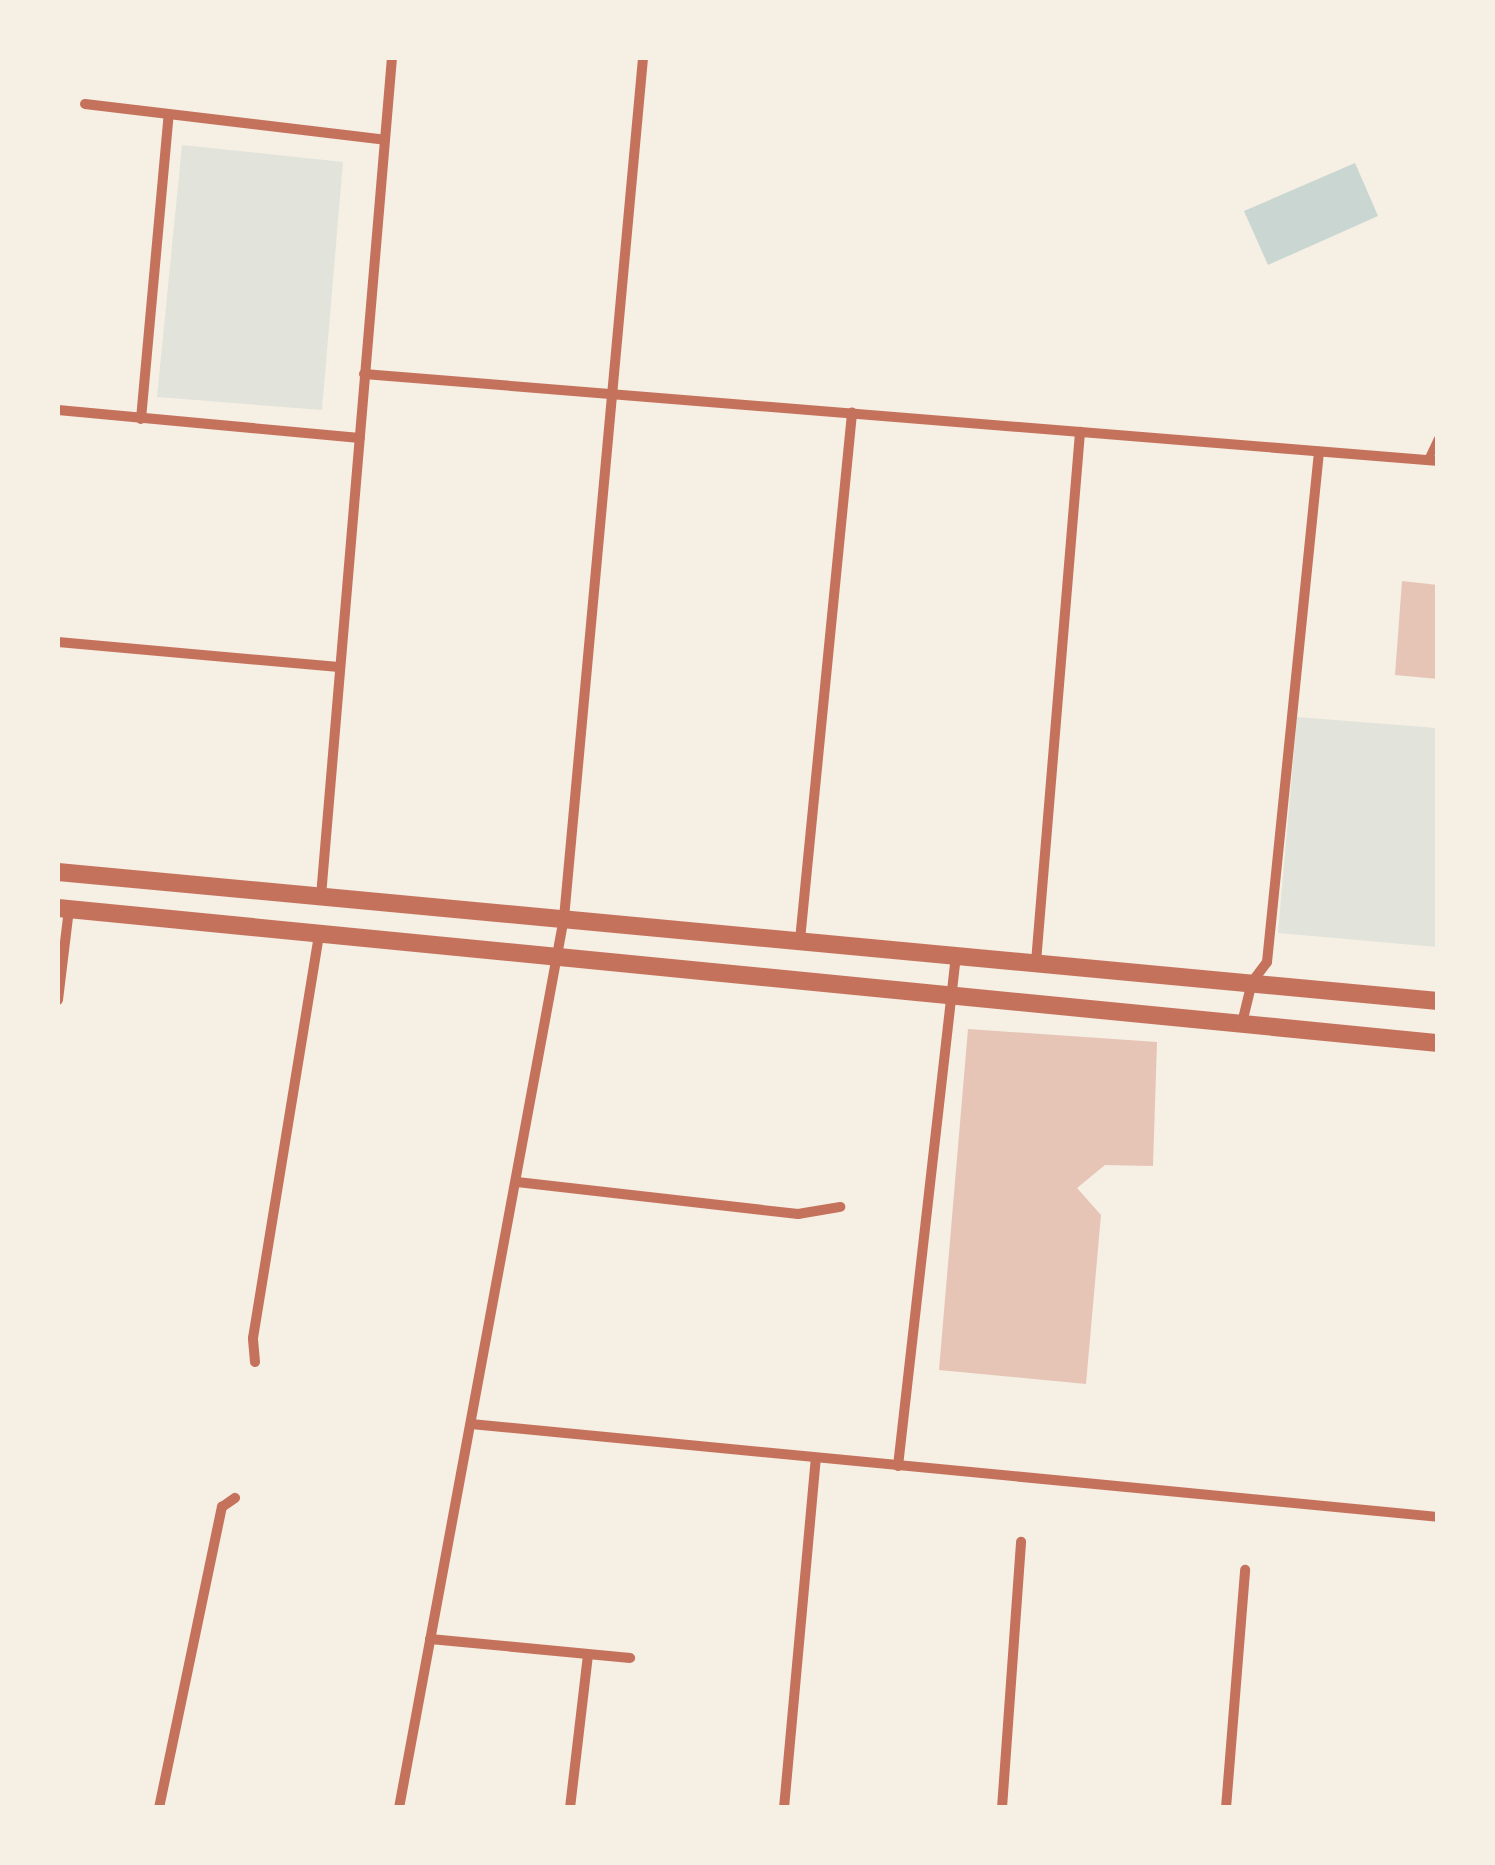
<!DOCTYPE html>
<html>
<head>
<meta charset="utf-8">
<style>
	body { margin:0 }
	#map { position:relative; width:1495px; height:1865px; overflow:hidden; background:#f6efe4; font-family:"IBM Plex Sans",sans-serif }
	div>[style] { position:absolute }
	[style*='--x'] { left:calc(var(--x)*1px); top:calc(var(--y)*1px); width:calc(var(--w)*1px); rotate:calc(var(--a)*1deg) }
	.green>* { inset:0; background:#e2e4dc }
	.water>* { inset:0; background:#c9d6d2 }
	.building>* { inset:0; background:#e6c5b7 }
	.service>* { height:8px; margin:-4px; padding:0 4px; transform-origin:4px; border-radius:4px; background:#c5725c }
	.minor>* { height:10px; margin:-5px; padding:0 5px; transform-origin:5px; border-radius:5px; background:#c5725c }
	.tertiary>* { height:18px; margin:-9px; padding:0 9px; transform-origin:9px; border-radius:9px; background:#c5725c }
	span { translate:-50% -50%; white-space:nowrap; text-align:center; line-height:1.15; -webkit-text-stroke:8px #f6efe4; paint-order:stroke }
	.frame { position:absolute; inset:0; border:60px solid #f6efe4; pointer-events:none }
</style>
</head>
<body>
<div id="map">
	<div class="green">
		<i style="clip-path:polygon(182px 145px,343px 162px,322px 410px,157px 397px)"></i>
		<i style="clip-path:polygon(1297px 717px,1437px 728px,1437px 947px,1278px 933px)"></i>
	</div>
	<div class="water">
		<i style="clip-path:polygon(1355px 163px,1378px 216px,1268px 265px,1244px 211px)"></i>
	</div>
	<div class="building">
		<i style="clip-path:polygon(1402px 581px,1438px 585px,1438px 679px,1395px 675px)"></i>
		<i style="clip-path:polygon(968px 1029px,1157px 1042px,1153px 1166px,1105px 1165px,1077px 1188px,1101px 1215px,1086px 1384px,939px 1370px)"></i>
	</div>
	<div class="service">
		<i style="--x:1428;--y:460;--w:23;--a:-65"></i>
	</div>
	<div class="minor">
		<i style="--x:85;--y:104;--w:302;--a:6.8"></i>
		<i style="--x:364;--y:374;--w:1078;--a:4.63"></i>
		<i style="--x:58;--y:410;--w:303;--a:5.3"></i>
		<i style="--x:141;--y:419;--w:306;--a:-84.8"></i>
		<i style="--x:58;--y:642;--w:282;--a:5.1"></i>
		<i style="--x:321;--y:896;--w:841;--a:-85.16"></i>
		<i style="--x:800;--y:940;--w:530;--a:-84.36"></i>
		<i style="--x:1036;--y:962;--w:532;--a:-85.25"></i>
		<i style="--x:58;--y:1000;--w:92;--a:-83.1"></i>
		<i style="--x:1242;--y:1023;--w:42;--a:-76.3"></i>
		<i style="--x:1252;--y:982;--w:25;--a:-53"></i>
		<i style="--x:1267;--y:962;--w:513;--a:-84.18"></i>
		<i style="--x:517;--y:1182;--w:283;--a:6.5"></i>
		<i style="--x:798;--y:1214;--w:43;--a:-9.5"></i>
		<i style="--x:255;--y:1362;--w:24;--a:-95"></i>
		<i style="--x:253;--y:1338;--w:407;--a:-80.7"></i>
		<i style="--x:471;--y:1424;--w:971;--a:5.49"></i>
		<i style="--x:898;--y:1466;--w:514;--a:-83.52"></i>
		<i style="--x:430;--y:1639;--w:201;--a:5.4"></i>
		<i style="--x:159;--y:1808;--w:308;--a:-78.2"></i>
		<i style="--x:222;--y:1507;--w:16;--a:-35"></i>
		<i style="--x:399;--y:1808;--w:905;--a:-79.5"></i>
		<i style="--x:564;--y:918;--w:864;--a:-84.75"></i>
		<i style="--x:570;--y:1808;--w:154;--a:-83.3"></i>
		<i style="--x:784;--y:1808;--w:351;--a:-84.8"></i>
		<i style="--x:1002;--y:1808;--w:267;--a:-85.9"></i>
		<i style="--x:1226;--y:1808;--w:239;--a:-85.4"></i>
	</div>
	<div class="tertiary">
		<i style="--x:58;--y:872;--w:1386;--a:5.34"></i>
		<i style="--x:58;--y:908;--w:1387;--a:5.59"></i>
	</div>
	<div class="frame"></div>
</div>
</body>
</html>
